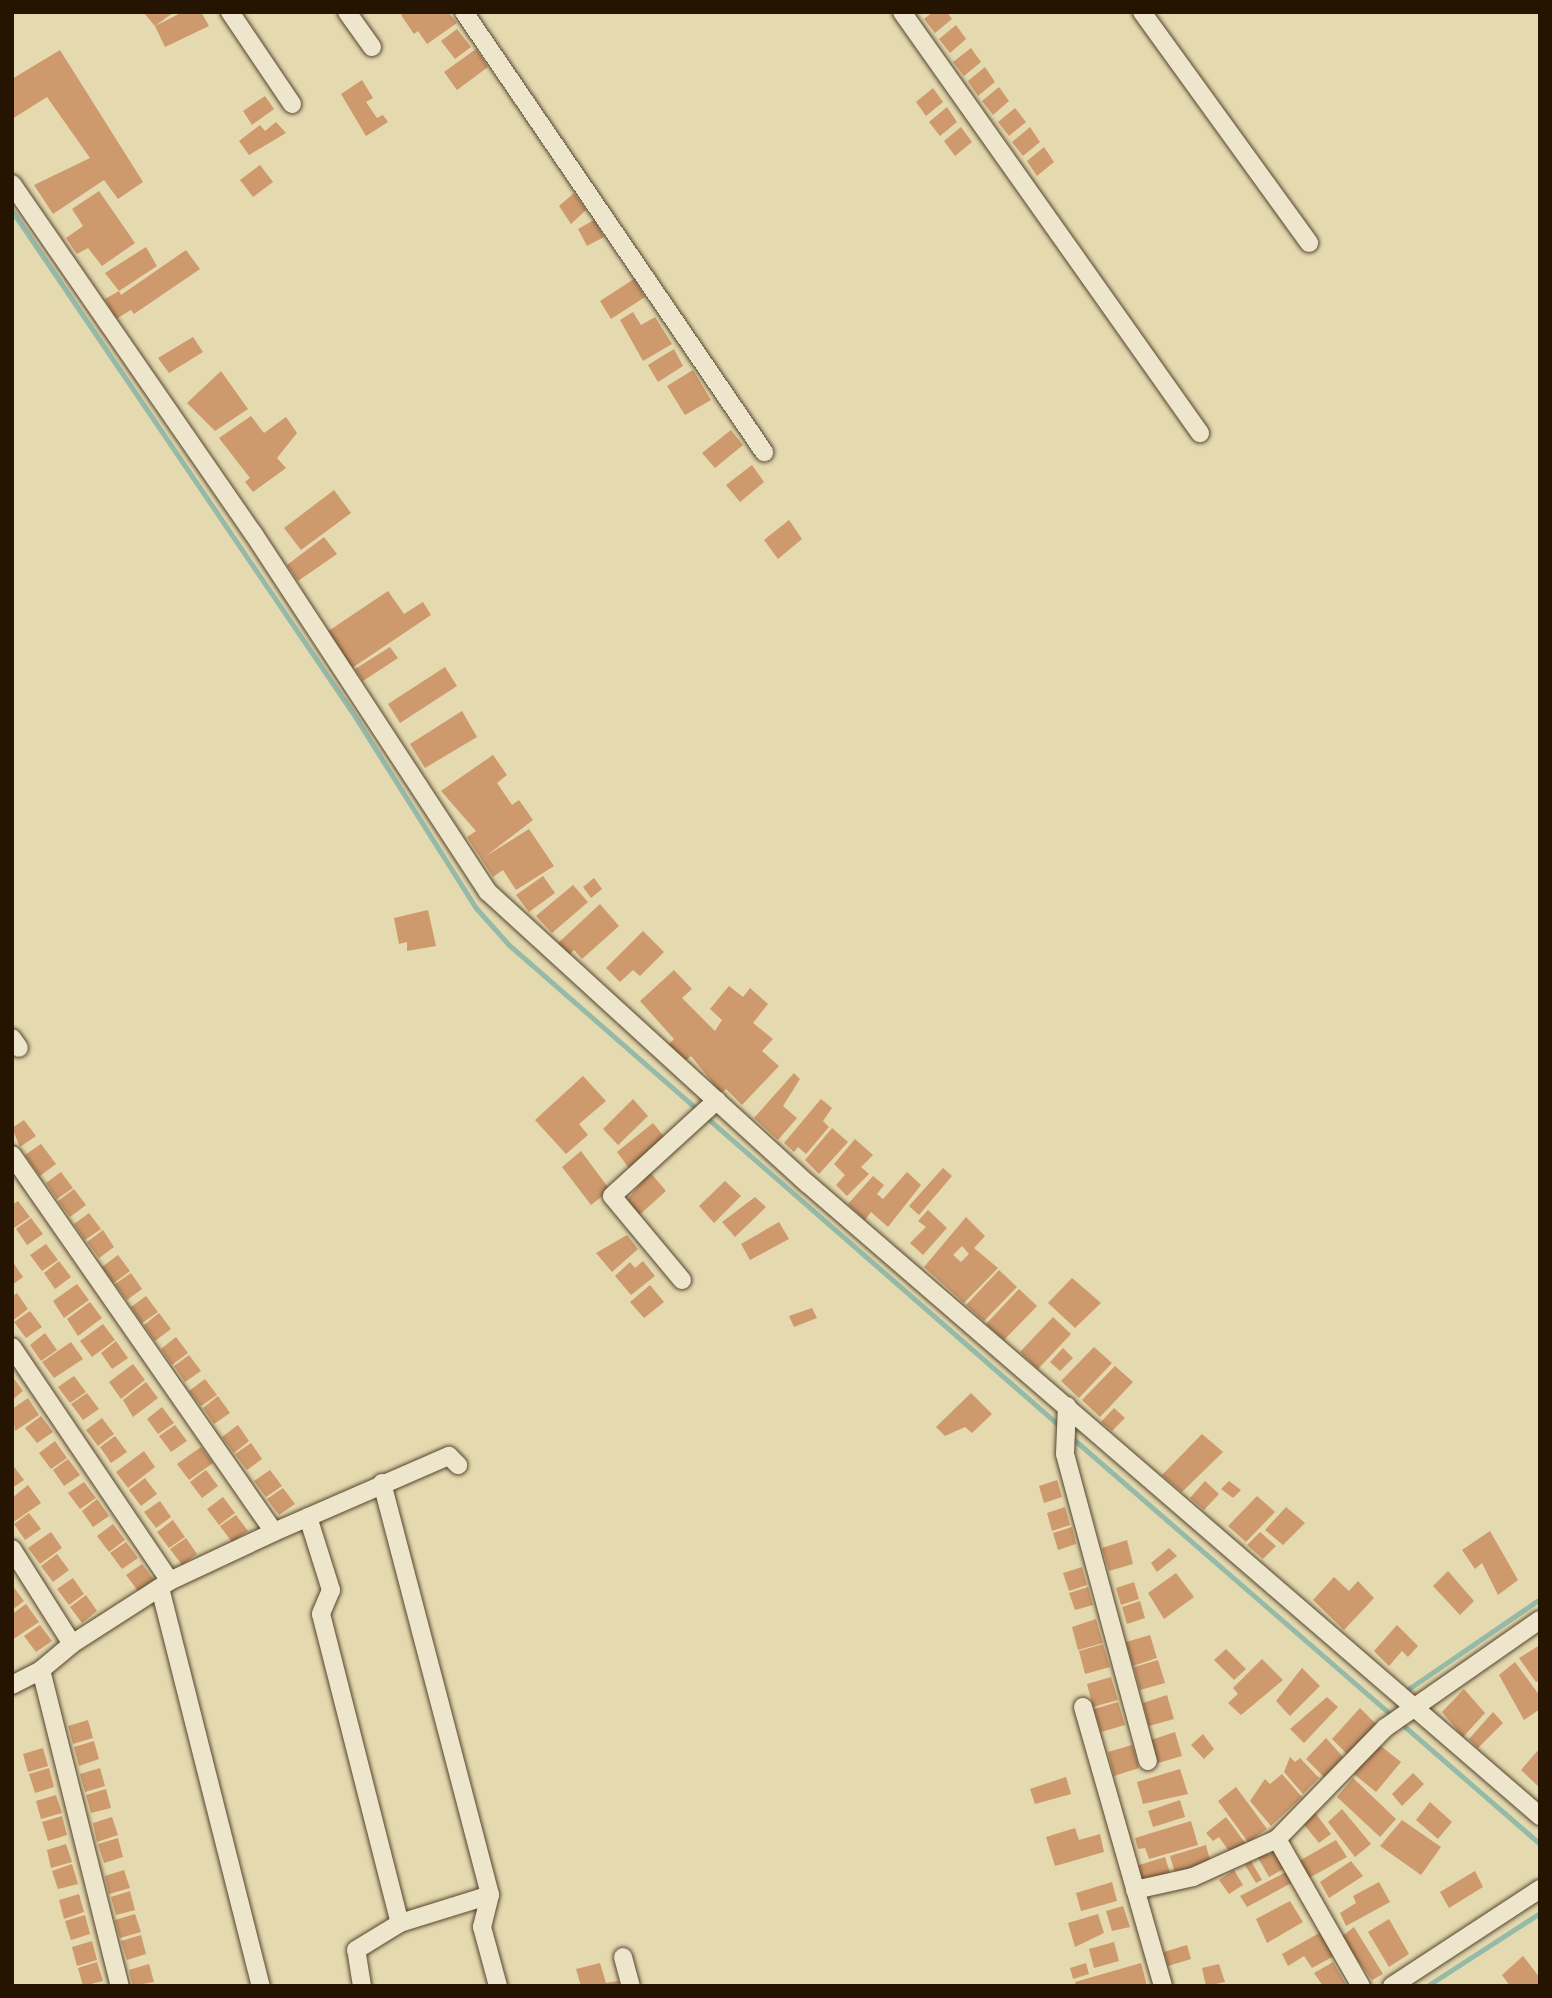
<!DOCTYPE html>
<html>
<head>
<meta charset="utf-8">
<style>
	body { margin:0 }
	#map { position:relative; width:1552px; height:1998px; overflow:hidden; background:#e5d9b0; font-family:"EB Garamond",serif }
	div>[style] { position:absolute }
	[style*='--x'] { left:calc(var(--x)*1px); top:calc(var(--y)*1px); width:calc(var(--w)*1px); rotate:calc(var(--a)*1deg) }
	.stream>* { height:5px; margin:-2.5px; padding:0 2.5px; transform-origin:2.5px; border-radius:2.5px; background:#96baa8 }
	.building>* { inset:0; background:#ce996c }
	.roads { filter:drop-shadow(0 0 2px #55452c) drop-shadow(0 0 2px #55452c) }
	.street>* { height:18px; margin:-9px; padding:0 9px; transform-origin:9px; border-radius:9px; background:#eee6cc }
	span { translate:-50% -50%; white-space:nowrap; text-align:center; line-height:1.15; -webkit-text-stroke:5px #eee6cc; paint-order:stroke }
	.frame { position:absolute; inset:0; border:14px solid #251400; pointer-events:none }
</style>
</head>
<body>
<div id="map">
	<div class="stream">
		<i style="--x:12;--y:211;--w:605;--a:55.84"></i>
		<i style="--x:352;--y:712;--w:232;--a:57.7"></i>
		<i style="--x:476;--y:908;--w:50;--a:48.3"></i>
		<i style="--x:509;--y:945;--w:734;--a:41.13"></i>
		<i style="--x:1071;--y:1437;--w:621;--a:40.95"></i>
		<i style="--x:1404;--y:1692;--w:165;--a:-34.4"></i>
		<i style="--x:1427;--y:1986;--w:135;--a:-32.9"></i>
	</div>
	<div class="building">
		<i style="clip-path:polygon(143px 12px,174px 12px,155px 26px)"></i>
		<i style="clip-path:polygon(183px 12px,201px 12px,209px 26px,165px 47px,155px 26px)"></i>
		<i style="clip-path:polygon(405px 12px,448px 12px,457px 23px,427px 44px,418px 31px,414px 34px,401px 15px)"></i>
		<i style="clip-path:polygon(933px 12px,947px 12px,952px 19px,935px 33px,924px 19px)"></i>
		<i style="clip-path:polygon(956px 25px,966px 39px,950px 53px,939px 39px)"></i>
		<i style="clip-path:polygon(457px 29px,471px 47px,455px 59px,441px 41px)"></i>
		<i style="clip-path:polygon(971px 48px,981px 62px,964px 76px,953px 62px)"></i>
		<i style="clip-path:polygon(476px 49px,488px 67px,457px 90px,444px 72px)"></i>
		<i style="clip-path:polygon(60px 50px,143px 182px,118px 199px,104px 180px,53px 214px,34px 185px,90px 158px,47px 97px,12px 119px,12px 79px)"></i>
		<i style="clip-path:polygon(985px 67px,995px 82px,978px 96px,968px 81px)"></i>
		<i style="clip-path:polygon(362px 80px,373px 98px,366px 102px,377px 118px,383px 115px,388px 122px,366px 136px,341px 94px)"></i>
		<i style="clip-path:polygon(999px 87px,1009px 101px,993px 115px,982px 101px)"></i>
		<i style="clip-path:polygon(933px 88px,943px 102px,926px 116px,916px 102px)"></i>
		<i style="clip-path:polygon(265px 96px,274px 109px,252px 125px,243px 111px)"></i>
		<i style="clip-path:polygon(947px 107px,957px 122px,940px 136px,929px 122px)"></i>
		<i style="clip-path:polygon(1015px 108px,1026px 122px,1009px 136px,998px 122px)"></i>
		<i style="clip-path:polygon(276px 122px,286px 133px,249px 155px,239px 141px,260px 125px,265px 131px)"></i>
		<i style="clip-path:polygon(961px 127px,972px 142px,955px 156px,944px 141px)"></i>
		<i style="clip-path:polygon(1030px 127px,1040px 142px,1023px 156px,1012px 142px)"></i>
		<i style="clip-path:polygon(1044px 147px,1054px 162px,1037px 176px,1027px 161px)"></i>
		<i style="clip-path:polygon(260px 165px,273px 182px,253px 197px,240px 180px)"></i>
		<i style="clip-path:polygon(99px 191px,135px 243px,102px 266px,88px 248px,77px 254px,66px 238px,83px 226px,72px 209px)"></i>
		<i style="clip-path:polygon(574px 193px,586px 210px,571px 224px,559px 206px)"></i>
		<i style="clip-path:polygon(594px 220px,604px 237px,587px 246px,578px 229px)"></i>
		<i style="clip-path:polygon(146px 247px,157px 266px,119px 291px,105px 273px)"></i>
		<i style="clip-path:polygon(186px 250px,200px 269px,134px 314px,131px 310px,116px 319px,105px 299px,119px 291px,121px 295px)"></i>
		<i style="clip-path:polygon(634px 279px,645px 297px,611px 319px,600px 301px)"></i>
		<i style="clip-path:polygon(633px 312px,641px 325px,655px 317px,672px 344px,643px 361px,620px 320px)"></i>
		<i style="clip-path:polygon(193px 337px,203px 352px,169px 373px,158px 358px)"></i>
		<i style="clip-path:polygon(674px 349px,683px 366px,658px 382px,648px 365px)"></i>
		<i style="clip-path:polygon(693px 370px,711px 400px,685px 415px,667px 386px)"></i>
		<i style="clip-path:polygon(221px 371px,248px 409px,215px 431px,187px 403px)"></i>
		<i style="clip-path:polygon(251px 416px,264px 433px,286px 417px,297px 433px,277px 458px,286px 468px,253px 492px,245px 482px,250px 478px,219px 438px)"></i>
		<i style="clip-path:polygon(731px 430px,743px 445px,715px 468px,702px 453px)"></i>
		<i style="clip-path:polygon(752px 465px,764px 482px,740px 502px,726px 485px)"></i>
		<i style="clip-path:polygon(334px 490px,351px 513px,301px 550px,284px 528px)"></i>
		<i style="clip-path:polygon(789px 520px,802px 539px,778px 559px,764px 540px)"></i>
		<i style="clip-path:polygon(324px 537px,337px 554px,298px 581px,287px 565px)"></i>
		<i style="clip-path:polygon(388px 591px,404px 614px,423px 602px,431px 615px,352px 668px,327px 632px)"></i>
		<i style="clip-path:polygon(390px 647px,398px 658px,363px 681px,355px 669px)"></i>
		<i style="clip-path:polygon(445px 667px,457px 686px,400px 723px,388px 704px)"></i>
		<i style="clip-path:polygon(462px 711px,477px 737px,425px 768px,410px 744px)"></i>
		<i style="clip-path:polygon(493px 755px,507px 775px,497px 783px,512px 805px,519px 800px,533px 820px,486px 856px,529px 829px,554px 866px,516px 890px,503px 870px,493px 877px,467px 837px,476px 831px,441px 791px)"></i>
		<i style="clip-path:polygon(543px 876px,555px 893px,529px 912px,516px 895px)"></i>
		<i style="clip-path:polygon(594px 878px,602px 889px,591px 898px,583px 887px)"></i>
		<i style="clip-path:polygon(573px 885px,588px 902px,552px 933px,536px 916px)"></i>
		<i style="clip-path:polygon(600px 904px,619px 926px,582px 959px,574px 950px,566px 958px,555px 946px)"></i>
		<i style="clip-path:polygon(428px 910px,436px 946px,407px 951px,407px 942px,399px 944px,394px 918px)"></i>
		<i style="clip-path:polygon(643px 931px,664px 952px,640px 976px,633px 970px,620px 982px,606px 968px)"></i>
		<i style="clip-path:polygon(674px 970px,692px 989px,682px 998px,715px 1031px,722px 1020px,710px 1009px,729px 986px,743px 997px,750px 988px,768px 1004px,753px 1023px,773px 1039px,762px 1051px,779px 1066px,742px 1105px,726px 1089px,721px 1093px,691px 1056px,684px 1062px,667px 1046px,674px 1039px,640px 1001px)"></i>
		<i style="clip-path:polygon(794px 1073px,800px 1079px,783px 1106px,797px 1118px,778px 1140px,754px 1118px)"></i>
		<i style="clip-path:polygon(583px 1076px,606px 1101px,579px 1124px,588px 1135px,566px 1154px,535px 1120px)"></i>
		<i style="clip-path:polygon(633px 1099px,648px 1116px,618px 1145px,603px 1129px)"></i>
		<i style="clip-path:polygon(821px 1099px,832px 1108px,823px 1121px,829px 1127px,806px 1154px,798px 1147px,794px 1152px,784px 1143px)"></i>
		<i style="clip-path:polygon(24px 1120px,36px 1136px,20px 1147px,12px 1128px)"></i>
		<i style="clip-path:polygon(653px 1123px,666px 1139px,631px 1171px,617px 1152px)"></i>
		<i style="clip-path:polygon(832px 1128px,848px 1142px,819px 1174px,805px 1160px)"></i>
		<i style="clip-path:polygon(855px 1139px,873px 1155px,861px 1167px,869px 1174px,847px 1196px,836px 1185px,845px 1175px,834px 1164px)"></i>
		<i style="clip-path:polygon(41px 1144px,56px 1164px,40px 1176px,25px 1155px)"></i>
		<i style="clip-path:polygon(581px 1151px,610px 1190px,591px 1205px,562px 1167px)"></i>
		<i style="clip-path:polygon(943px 1168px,952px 1176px,919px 1215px,909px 1206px)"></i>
		<i style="clip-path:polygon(61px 1172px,73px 1188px,57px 1199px,46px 1183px)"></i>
		<i style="clip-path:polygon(650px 1172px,666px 1191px,636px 1218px,624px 1204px)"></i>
		<i style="clip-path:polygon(907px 1172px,921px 1185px,888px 1227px,871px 1212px,865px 1220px,848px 1204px,873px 1176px,884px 1185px,877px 1194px,883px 1199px)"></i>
		<i style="clip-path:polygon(725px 1181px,741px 1196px,714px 1223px,699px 1206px)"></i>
		<i style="clip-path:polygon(74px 1189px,86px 1205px,70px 1217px,58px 1201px)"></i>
		<i style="clip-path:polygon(755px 1197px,766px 1207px,735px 1237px,722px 1222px)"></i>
		<i style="clip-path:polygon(18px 1201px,30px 1217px,14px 1228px,12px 1205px)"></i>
		<i style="clip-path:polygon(928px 1210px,947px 1228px,923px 1255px,910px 1243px,926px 1227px,918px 1221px)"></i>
		<i style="clip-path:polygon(89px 1213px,101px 1229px,85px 1240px,74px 1224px)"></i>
		<i style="clip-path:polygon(evenodd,966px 1217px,985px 1236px,974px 1248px,998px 1268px,964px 1303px,924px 1267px,966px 1217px,962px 1246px,969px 1254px,961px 1262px,953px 1255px,962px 1246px)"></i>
		<i style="clip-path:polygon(31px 1218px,43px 1234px,27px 1245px,16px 1229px)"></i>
		<i style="clip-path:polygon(779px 1222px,789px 1239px,750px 1260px,741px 1244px)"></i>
		<i style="clip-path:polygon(103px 1230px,114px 1247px,99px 1258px,87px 1242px)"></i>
		<i style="clip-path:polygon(627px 1235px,638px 1249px,612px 1272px,596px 1253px)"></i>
		<i style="clip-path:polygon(46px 1244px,58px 1260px,42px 1271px,30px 1255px)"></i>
		<i style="clip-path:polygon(118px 1255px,130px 1271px,114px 1283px,102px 1267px)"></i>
		<i style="clip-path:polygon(12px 1261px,23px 1277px,12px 1285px)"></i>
		<i style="clip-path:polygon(59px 1261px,71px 1277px,55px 1289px,44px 1273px)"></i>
		<i style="clip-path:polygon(643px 1261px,655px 1276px,631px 1295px,615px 1276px,630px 1262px,635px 1268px)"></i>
		<i style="clip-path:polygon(999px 1270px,1017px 1287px,984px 1321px,966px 1305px)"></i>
		<i style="clip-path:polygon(131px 1273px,142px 1289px,127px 1300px,115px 1284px)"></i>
		<i style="clip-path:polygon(1072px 1278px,1101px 1303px,1075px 1328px,1048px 1303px)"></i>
		<i style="clip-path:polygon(77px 1284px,89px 1300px,64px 1318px,53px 1301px)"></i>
		<i style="clip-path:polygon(650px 1285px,664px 1302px,644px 1318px,630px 1302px)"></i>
		<i style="clip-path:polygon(1019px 1289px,1037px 1306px,1004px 1340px,986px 1324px)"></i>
		<i style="clip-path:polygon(17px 1293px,28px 1309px,12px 1321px,12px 1297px)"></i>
		<i style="clip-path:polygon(146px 1296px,158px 1312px,142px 1323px,131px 1307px)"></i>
		<i style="clip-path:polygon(90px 1302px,102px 1318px,78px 1336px,67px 1319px)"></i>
		<i style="clip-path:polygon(812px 1308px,817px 1318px,794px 1327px,789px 1316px)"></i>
		<i style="clip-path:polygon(30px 1311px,42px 1327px,26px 1338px,14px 1322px)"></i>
		<i style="clip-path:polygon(159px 1313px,171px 1329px,155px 1341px,144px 1325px)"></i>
		<i style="clip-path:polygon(1053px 1317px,1071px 1334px,1038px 1369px,1020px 1352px)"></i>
		<i style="clip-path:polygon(103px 1324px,115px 1340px,92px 1357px,80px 1341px)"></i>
		<i style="clip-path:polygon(45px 1333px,57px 1350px,41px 1361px,30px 1345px)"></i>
		<i style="clip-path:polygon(176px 1337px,188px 1353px,172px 1365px,161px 1349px)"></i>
		<i style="clip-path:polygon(116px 1341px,128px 1358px,112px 1369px,101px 1353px)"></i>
		<i style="clip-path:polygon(71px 1342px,83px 1359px,54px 1378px,42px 1362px)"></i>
		<i style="clip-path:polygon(1094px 1347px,1112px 1363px,1079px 1398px,1061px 1381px)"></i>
		<i style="clip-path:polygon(1063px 1348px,1073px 1358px,1060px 1371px,1050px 1362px)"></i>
		<i style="clip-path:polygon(189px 1355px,201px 1371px,185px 1382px,174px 1366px)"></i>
		<i style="clip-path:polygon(133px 1364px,145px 1380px,121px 1399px,109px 1382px)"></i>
		<i style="clip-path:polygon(1115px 1366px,1133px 1382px,1100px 1417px,1082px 1400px)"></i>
		<i style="clip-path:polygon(12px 1376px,23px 1391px,12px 1400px)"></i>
		<i style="clip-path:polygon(74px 1376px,86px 1392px,70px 1403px,58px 1387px)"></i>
		<i style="clip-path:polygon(205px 1379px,217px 1395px,201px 1406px,189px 1391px)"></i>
		<i style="clip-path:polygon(146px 1382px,158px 1398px,133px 1417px,123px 1400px)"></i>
		<i style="clip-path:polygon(87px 1393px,99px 1409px,83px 1420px,71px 1404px)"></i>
		<i style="clip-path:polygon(971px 1393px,992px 1414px,972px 1433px,965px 1427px,945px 1436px,936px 1427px)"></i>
		<i style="clip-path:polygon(218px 1396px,230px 1413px,214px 1424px,203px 1408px)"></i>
		<i style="clip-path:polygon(28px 1398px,39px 1415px,15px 1431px,12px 1409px)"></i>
		<i style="clip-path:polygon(162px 1407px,174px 1423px,158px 1434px,147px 1419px)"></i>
		<i style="clip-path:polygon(1114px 1408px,1125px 1418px,1112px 1431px,1101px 1422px)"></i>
		<i style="clip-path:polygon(41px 1416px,53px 1432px,37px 1443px,25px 1428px)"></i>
		<i style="clip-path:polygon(102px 1418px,114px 1434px,98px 1446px,86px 1430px)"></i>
		<i style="clip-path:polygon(175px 1425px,187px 1441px,171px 1452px,159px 1436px)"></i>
		<i style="clip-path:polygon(238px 1425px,249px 1441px,234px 1453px,222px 1437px)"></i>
		<i style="clip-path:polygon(1202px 1434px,1223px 1452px,1182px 1492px,1162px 1475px)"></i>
		<i style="clip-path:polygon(115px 1436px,127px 1452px,111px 1463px,100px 1447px)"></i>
		<i style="clip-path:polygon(55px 1441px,67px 1458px,51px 1469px,39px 1453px)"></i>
		<i style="clip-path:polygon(251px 1443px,262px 1459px,247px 1470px,235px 1454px)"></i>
		<i style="clip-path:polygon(201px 1447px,213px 1463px,189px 1480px,177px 1464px)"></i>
		<i style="clip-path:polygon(144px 1451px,155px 1467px,128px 1488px,116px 1472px)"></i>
		<i style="clip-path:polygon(68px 1459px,80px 1475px,64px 1486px,53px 1470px)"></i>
		<i style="clip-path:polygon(12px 1464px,24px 1480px,12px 1488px)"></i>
		<i style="clip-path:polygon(206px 1470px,218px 1486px,202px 1498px,190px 1482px)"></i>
		<i style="clip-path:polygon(270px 1470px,282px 1486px,266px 1497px,254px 1481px)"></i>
		<i style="clip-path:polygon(145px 1478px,157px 1494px,141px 1506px,129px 1490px)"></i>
		<i style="clip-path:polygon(1057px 1480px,1062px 1497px,1044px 1503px,1039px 1486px)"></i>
		<i style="clip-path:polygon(1205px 1481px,1219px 1494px,1204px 1510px,1190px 1498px)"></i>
		<i style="clip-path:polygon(1229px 1481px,1241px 1490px,1233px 1498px,1221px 1489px)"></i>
		<i style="clip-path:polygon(84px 1482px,96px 1498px,80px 1509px,68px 1493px)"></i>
		<i style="clip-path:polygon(28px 1485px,41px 1503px,12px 1523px,12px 1498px)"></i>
		<i style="clip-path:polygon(283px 1488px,295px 1504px,279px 1515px,267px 1499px)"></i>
		<i style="clip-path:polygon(1257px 1496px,1275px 1512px,1246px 1542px,1228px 1526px)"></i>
		<i style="clip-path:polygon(223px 1497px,235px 1513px,219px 1525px,207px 1509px)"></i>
		<i style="clip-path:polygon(97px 1499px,109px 1516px,93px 1527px,82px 1511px)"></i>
		<i style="clip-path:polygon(160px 1501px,171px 1517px,156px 1528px,144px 1512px)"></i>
		<i style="clip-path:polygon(1065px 1507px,1070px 1525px,1052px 1531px,1047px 1513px)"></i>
		<i style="clip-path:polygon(1286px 1507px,1305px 1523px,1283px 1545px,1265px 1530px)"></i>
		<i style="clip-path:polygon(29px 1513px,41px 1529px,25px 1540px,14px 1524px)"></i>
		<i style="clip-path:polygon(236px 1515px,248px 1531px,232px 1542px,220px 1526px)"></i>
		<i style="clip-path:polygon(173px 1520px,185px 1537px,169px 1548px,157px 1532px)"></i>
		<i style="clip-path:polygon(113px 1524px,125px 1540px,109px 1552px,97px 1536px)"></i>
		<i style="clip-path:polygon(1072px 1527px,1076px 1544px,1058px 1550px,1053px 1533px)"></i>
		<i style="clip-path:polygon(1490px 1531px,1518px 1580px,1498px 1595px,1482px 1563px,1475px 1569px,1462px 1550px)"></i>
		<i style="clip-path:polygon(51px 1532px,62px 1548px,40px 1564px,28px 1548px)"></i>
		<i style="clip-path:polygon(1260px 1532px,1276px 1546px,1263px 1559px,1247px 1545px)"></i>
		<i style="clip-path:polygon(186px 1538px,197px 1554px,182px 1565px,170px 1549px)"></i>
		<i style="clip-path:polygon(1127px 1540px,1133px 1564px,1109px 1571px,1102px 1548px)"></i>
		<i style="clip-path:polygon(126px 1542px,138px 1558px,122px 1569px,110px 1553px)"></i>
		<i style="clip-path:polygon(1169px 1548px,1177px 1556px,1157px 1572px,1151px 1563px)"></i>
		<i style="clip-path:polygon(57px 1554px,69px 1570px,53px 1582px,41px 1566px)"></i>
		<i style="clip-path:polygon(142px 1564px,154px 1580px,138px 1591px,126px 1575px)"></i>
		<i style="clip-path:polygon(1082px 1567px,1087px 1585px,1069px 1591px,1063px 1573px)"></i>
		<i style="clip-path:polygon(1448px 1571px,1474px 1601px,1460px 1615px,1433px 1586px)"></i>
		<i style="clip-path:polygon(1176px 1573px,1194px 1597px,1164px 1619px,1148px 1593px)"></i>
		<i style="clip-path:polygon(1334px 1577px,1349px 1591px,1358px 1581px,1374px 1598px,1344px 1630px,1313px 1600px)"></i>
		<i style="clip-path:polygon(73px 1578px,84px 1594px,69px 1605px,57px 1589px)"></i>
		<i style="clip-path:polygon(1134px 1582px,1139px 1599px,1121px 1605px,1116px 1588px)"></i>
		<i style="clip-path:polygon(12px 1585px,24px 1601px,12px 1610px)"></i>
		<i style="clip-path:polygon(1088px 1587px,1093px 1605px,1075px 1610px,1069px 1593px)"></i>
		<i style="clip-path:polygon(86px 1595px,97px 1611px,82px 1623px,70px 1607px)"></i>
		<i style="clip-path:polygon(1140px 1601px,1145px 1618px,1127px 1624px,1122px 1607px)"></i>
		<i style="clip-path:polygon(26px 1604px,39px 1622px,12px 1640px,12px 1614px)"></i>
		<i style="clip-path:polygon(1096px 1619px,1103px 1643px,1078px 1650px,1072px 1627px)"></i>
		<i style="clip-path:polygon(40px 1625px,52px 1641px,36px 1652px,24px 1636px)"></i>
		<i style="clip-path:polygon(1397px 1625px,1418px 1646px,1408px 1657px,1402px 1651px,1389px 1666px,1374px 1651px)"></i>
		<i style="clip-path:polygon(1150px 1635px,1157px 1658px,1133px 1666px,1126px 1642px)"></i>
		<i style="clip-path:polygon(1103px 1644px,1110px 1667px,1085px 1674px,1079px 1651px)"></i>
		<i style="clip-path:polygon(1540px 1645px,1540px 1680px,1536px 1682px,1519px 1658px)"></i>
		<i style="clip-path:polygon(1226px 1649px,1246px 1669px,1234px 1680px,1214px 1660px)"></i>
		<i style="clip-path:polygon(1262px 1659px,1283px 1680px,1241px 1715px,1228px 1703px,1238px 1694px,1233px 1688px)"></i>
		<i style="clip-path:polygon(1158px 1660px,1165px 1683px,1140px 1690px,1134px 1667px)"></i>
		<i style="clip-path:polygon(1515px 1662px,1540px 1696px,1540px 1709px,1524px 1720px,1499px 1675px)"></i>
		<i style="clip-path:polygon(1302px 1668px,1320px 1686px,1290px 1716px,1276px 1701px)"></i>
		<i style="clip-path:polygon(1111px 1677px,1118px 1700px,1093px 1707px,1087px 1684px)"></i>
		<i style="clip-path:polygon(1464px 1689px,1485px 1713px,1463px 1737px,1442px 1712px)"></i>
		<i style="clip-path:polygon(1167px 1695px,1174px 1719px,1149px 1726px,1143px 1703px)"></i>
		<i style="clip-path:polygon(1327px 1697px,1338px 1707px,1304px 1743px,1290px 1729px)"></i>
		<i style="clip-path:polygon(1118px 1702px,1125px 1725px,1101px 1732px,1094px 1709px)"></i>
		<i style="clip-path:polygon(1360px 1708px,1376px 1724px,1347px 1754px,1332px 1739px)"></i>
		<i style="clip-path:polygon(1493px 1712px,1503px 1723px,1478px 1748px,1469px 1739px)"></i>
		<i style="clip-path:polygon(88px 1720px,93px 1738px,73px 1744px,68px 1726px)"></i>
		<i style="clip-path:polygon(1175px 1732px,1182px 1756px,1158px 1763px,1151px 1740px)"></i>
		<i style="clip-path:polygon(1203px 1734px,1214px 1749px,1204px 1759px,1191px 1745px)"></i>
		<i style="clip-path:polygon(1326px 1738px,1343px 1757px,1324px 1777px,1306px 1759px)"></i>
		<i style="clip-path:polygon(94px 1741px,99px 1759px,79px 1766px,74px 1747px)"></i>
		<i style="clip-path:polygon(1377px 1743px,1401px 1762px,1376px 1792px,1354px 1774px)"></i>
		<i style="clip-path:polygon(1132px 1745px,1139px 1768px,1114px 1776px,1108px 1752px)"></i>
		<i style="clip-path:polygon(43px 1748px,48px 1766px,28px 1772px,23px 1754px)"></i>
		<i style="clip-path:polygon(1540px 1748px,1540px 1788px,1521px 1770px)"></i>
		<i style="clip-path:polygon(1290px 1757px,1295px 1762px,1300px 1758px,1319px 1778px,1303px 1794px,1284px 1772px)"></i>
		<i style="clip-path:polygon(49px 1768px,54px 1787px,35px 1793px,29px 1774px)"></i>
		<i style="clip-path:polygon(100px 1768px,105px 1786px,85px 1792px,80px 1774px)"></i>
		<i style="clip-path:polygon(1180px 1769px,1188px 1794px,1143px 1804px,1137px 1782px)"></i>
		<i style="clip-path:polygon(1413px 1773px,1424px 1784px,1402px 1806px,1392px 1794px)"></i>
		<i style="clip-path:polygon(1282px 1774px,1302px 1797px,1271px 1826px,1250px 1801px,1265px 1779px,1270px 1784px)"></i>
		<i style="clip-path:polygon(1066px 1777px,1071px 1794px,1035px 1804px,1030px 1789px)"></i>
		<i style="clip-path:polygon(1353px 1778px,1396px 1819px,1380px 1837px,1337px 1797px)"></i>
		<i style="clip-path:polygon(1236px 1787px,1267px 1829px,1248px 1842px,1218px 1801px)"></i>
		<i style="clip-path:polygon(106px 1789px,111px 1808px,91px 1813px,86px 1795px)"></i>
		<i style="clip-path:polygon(56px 1795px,62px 1813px,41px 1819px,36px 1801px)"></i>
		<i style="clip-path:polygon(1180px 1800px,1185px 1817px,1153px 1827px,1148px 1811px)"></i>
		<i style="clip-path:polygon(1430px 1802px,1452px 1822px,1438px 1839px,1416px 1820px)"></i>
		<i style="clip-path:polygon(1342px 1809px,1371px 1844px,1355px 1857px,1328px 1822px)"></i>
		<i style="clip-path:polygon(1314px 1811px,1331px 1834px,1319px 1843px,1301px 1821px)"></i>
		<i style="clip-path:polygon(62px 1816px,67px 1835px,48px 1841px,42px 1822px)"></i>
		<i style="clip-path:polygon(112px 1817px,118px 1835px,97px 1842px,93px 1823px)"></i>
		<i style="clip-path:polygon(1226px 1817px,1246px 1844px,1231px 1854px,1219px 1837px,1213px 1841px,1206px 1833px)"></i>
		<i style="clip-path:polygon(1402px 1820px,1441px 1847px,1421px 1875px,1380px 1846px)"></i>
		<i style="clip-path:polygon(1191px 1821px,1198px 1845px,1149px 1859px,1145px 1848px,1138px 1849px,1135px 1838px)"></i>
		<i style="clip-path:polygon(1075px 1828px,1079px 1840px,1100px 1834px,1104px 1852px,1055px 1866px,1046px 1837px)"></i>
		<i style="clip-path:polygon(118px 1838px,123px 1857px,104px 1863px,98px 1844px)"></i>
		<i style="clip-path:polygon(1336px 1840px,1347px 1857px,1309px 1878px,1299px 1861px)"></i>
		<i style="clip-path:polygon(66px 1844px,72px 1862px,51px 1868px,47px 1850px)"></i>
		<i style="clip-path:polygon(1206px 1845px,1211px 1864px,1176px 1876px,1170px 1856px)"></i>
		<i style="clip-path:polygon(1266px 1850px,1269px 1855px,1275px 1851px,1285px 1868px,1269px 1877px,1257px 1856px)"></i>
		<i style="clip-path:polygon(1165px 1857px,1171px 1876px,1141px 1885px,1136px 1866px)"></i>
		<i style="clip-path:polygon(1251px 1861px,1262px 1880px,1256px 1883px,1245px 1865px)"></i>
		<i style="clip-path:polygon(1351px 1861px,1363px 1876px,1329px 1898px,1320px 1882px)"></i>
		<i style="clip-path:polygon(72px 1864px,78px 1884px,58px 1889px,52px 1871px)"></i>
		<i style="clip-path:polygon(124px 1870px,130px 1888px,109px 1894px,105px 1876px)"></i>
		<i style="clip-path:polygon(1234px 1870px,1243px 1885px,1229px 1894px,1219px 1880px)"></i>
		<i style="clip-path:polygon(1288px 1871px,1295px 1881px,1247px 1907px,1240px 1896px)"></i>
		<i style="clip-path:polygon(1475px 1871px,1483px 1887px,1449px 1908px,1440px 1892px)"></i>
		<i style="clip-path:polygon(1112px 1882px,1117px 1901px,1081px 1911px,1076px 1893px)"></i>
		<i style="clip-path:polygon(1379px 1882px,1390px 1902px,1346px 1926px,1340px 1913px,1356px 1903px,1353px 1896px)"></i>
		<i style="clip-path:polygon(130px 1891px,135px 1910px,116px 1915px,111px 1897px)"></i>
		<i style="clip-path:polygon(79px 1894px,84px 1912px,64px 1919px,59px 1900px)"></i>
		<i style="clip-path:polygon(1290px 1901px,1303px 1922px,1267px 1943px,1256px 1919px)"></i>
		<i style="clip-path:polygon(1123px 1906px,1130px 1927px,1112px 1931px,1106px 1911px)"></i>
		<i style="clip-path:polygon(135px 1914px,141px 1932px,120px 1938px,115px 1920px)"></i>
		<i style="clip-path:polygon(1098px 1914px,1104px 1933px,1075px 1947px,1068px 1923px)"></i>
		<i style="clip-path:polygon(85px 1915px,90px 1934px,71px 1940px,65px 1921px)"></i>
		<i style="clip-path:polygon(1389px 1919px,1409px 1954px,1389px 1967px,1368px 1932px)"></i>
		<i style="clip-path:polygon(1354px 1927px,1383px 1974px,1372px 1980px,1341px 1937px)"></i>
		<i style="clip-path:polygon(1321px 1932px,1336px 1955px,1312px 1968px,1304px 1956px,1288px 1966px,1282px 1954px)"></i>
		<i style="clip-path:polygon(141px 1935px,146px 1954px,127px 1960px,121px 1941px)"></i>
		<i style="clip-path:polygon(92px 1941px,97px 1960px,77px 1966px,72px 1947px)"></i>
		<i style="clip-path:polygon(1114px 1942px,1119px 1961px,1094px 1968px,1089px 1949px)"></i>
		<i style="clip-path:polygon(1187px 1945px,1191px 1959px,1168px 1966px,1164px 1952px)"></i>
		<i style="clip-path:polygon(1523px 1956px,1540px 1978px,1540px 1986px,1510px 1986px,1502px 1975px)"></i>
		<i style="clip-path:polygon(97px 1962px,103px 1981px,83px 1986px,78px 1968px)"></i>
		<i style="clip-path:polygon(1333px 1962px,1347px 1986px,1323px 1986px,1314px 1973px)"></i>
		<i style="clip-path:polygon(600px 1963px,606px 1983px,618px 1981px,620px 1986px,581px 1986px,576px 1969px)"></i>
		<i style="clip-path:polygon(1086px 1963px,1089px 1974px,1073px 1979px,1070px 1968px)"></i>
		<i style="clip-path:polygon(1141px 1963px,1147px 1986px,1076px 1986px,1075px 1982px)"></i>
		<i style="clip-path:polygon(149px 1964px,154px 1982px,133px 1986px,129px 1970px)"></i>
		<i style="clip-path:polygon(1219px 1964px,1225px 1982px,1206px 1986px,1202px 1968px)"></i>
	</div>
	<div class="roads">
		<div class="street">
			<i style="--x:230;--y:12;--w:111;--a:56"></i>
			<i style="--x:347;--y:12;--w:43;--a:54.5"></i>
			<i style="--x:464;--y:12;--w:533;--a:55.71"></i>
			<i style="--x:902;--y:12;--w:516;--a:54.71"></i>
			<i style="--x:1142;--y:12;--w:285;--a:54.1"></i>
			<i style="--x:12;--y:184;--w:424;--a:55.4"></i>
			<i style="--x:253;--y:533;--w:429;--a:56.8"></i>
			<i style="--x:488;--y:892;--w:433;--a:42.4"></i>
			<i style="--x:808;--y:1184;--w:967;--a:40.81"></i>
			<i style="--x:12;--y:1038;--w:12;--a:55"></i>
			<i style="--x:12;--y:1155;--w:459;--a:55.2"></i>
			<i style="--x:274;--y:1532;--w:115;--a:154.8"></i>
			<i style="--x:170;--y:1581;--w:117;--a:147.3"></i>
			<i style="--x:682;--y:1280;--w:109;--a:-129.8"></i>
			<i style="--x:612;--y:1196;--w:142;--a:-42.4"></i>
			<i style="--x:12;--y:1347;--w:282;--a:56"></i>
			<i style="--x:1067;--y:1406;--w:48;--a:92.4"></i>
			<i style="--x:1065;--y:1454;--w:318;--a:74.9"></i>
			<i style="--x:382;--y:1483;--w:426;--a:75.3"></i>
			<i style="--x:490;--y:1895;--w:33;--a:104"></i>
			<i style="--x:482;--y:1927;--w:61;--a:74.8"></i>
			<i style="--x:308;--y:1517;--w:77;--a:72.5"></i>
			<i style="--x:331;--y:1590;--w:26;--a:113"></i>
			<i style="--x:321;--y:1614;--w:319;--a:75.7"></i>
			<i style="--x:400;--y:1923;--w:94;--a:-17.3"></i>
			<i style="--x:274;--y:1532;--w:191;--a:-23.5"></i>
			<i style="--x:449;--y:1456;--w:13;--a:45"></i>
			<i style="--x:12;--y:1549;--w:112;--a:57.7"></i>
			<i style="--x:72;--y:1644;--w:40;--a:140"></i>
			<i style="--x:41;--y:1670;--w:326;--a:76"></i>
			<i style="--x:160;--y:1588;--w:411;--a:75.8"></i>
			<i style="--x:12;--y:1685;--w:33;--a:-27"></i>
			<i style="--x:1083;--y:1707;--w:290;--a:74"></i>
			<i style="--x:1277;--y:1839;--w:169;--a:60.3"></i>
			<i style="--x:1135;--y:1890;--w:59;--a:-12.6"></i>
			<i style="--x:1193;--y:1877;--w:92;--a:-24.3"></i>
			<i style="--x:1277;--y:1839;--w:155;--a:-45.8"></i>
			<i style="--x:1385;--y:1728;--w:189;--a:-34.9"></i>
			<i style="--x:623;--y:1957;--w:30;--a:75"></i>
			<i style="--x:362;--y:1986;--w:36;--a:-99"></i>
			<i style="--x:356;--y:1950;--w:52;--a:-31.5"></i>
			<i style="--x:1392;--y:1986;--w:177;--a:-33.2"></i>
		</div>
	</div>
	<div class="frame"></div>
</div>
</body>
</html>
